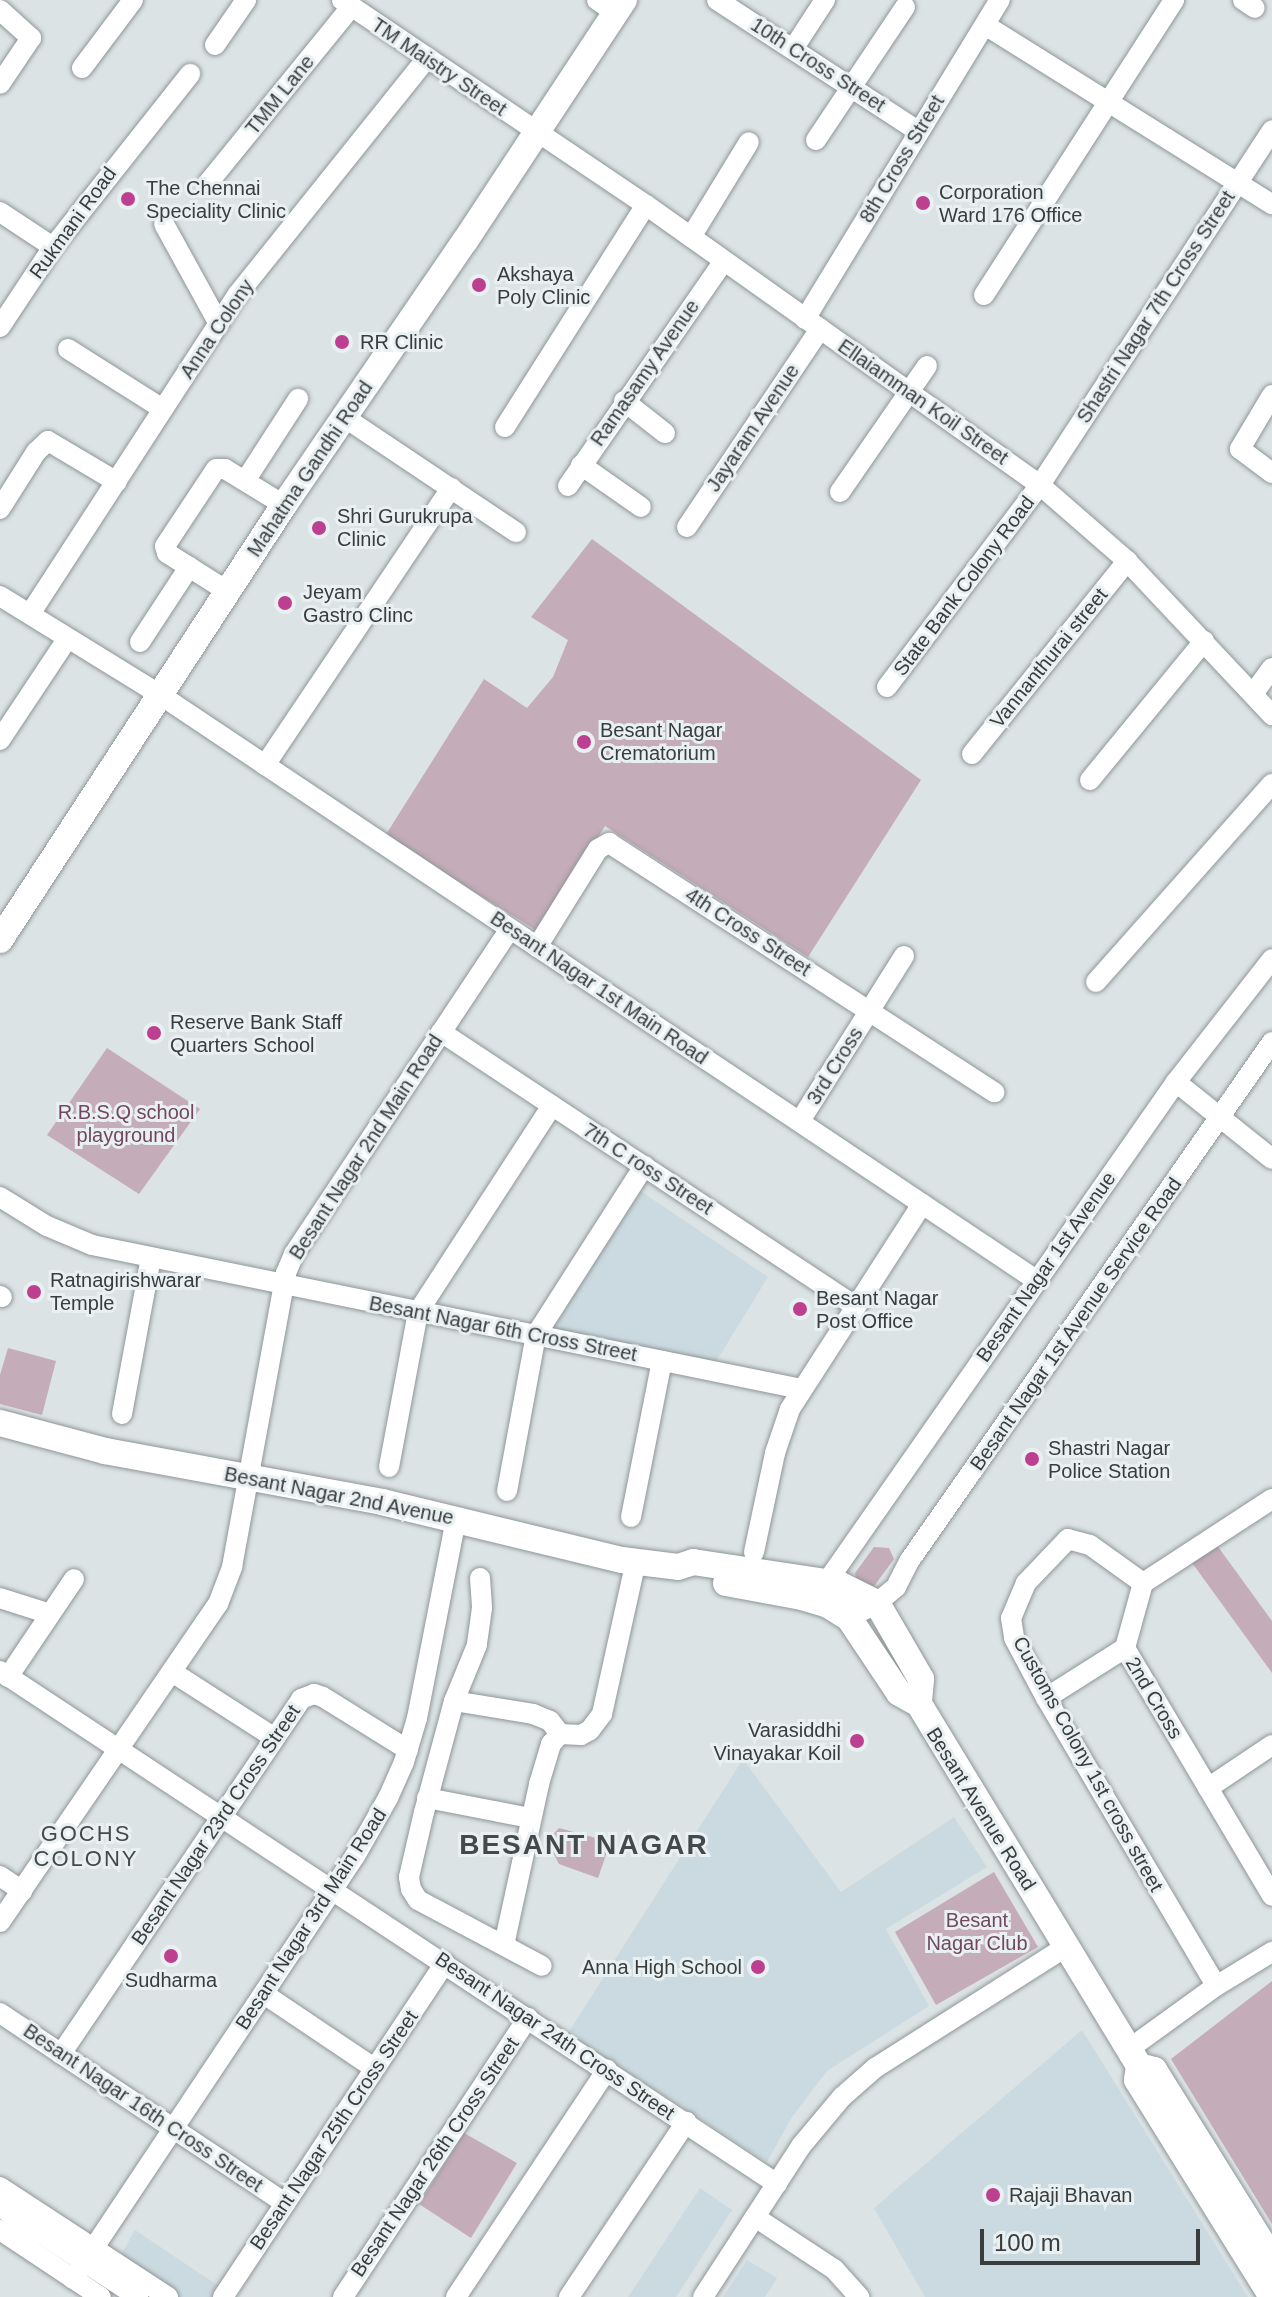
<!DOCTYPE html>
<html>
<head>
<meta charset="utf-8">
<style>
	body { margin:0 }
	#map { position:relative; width:1272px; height:2297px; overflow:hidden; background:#dce3e5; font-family:Arial,sans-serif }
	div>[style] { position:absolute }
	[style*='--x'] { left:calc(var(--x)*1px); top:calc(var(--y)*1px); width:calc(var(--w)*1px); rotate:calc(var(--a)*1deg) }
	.built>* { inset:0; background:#cbdae0 }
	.green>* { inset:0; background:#c4acb8 }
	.roads { filter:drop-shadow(0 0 2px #8f9698) drop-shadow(0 0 2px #8f9698) }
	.minor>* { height:20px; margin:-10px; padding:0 10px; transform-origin:10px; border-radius:10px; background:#fff }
	.major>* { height:26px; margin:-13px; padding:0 13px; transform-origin:13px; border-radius:13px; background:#fff }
	.dots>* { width:22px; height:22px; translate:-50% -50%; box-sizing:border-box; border:4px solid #e9f0f2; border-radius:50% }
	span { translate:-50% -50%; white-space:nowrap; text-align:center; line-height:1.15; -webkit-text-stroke:6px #e9f0f2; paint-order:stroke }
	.street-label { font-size:20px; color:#3a3d3e }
	.poi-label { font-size:20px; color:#3a3d3e }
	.left { translate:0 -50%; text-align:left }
	.right { translate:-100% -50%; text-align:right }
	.park-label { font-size:20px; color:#744761 }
	.neighbourhood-label { font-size:22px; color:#444a4c; letter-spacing:2px }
	.district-label { font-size:28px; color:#444a4c; font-weight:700; letter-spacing:2px }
	.scale { position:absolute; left:980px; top:2229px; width:220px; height:36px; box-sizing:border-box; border:4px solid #3a3d3e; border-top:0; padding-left:10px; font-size:24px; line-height:28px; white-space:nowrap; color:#3a3d3e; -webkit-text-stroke:6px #e9f0f2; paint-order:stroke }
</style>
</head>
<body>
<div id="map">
	<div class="built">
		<i style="clip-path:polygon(639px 1190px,768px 1277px,714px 1365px,547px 1339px)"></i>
		<i style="clip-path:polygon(743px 1759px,841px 1892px,954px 1817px,987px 1867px,886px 1929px,929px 2006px,827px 2071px,792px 2117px,767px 2162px,568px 2033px)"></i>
		<i style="clip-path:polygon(1082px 2030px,1248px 2297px,925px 2297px,874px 2208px)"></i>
		<i style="clip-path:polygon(700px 2188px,732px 2210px,676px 2297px,628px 2297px)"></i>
		<i style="clip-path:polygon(135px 2230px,235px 2297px,172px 2297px,118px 2260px)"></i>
		<i style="clip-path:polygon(747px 2260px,777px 2278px,765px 2297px,723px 2297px)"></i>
	</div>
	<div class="green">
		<i style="clip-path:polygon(592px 539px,921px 780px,808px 957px,605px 826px,539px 932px,385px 836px,484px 679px,527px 708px,553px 677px,568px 640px,531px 617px)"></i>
		<i style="clip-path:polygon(107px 1048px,200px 1109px,139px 1194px,47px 1135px)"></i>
		<i style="clip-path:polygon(8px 1348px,56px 1361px,42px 1415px,0 1404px,0 1375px)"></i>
		<i style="clip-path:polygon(1216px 1544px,1272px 1621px,1272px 1673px,1190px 1560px)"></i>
		<i style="clip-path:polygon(874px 1547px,889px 1548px,894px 1559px,872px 1589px,858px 1586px,855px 1573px)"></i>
		<i style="clip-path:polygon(559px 1828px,596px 1838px,608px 1849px,598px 1878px,559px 1864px,547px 1841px)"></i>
		<i style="clip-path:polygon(994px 1872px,1038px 1947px,936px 2005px,895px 1932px)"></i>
		<i style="clip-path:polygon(1272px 1981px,1272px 2224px,1171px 2059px)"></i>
		<i style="clip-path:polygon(464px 2133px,517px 2163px,471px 2238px,419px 2204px)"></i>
	</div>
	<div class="roads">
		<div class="minor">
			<i style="--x:342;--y:0;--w:367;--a:34"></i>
			<i style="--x:646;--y:205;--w:483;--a:35.4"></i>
			<i style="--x:1040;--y:485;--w:116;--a:41.1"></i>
			<i style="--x:1127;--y:561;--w:212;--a:46.7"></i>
			<i style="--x:597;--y:0;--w:23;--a:34"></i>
			<i style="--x:717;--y:0;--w:240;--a:33.1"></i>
			<i style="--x:1243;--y:0;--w:14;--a:34"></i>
			<i style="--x:0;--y:10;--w:42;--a:42.1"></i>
			<i style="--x:31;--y:38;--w:55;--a:124"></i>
			<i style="--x:985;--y:25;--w:338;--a:32"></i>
			<i style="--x:215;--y:45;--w:55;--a:-55.4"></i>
			<i style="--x:793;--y:49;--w:59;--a:-56.9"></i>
			<i style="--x:82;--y:68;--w:85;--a:-53.1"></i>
			<i style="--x:816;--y:140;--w:160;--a:-56.2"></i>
			<i style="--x:208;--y:183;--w:227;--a:-50.9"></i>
			<i style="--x:0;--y:212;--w:64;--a:33.4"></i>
			<i style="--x:164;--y:224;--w:114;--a:61.2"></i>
			<i style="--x:691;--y:237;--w:111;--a:-58.6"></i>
			<i style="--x:984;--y:295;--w:351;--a:-57.2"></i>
			<i style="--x:805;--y:319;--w:374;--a:-58.6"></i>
			<i style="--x:0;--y:327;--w:96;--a:-56.5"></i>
			<i style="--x:53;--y:247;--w:221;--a:-51.6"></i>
			<i style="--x:68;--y:349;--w:112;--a:32.3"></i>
			<i style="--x:1272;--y:395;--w:63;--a:120.7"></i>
			<i style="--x:1240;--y:449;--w:40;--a:37"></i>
			<i style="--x:624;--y:401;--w:52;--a:38"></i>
			<i style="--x:344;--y:417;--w:207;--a:33.8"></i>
			<i style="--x:505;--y:427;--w:263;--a:-57.6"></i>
			<i style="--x:581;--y:465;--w:73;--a:35"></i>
			<i style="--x:245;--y:481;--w:98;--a:-57.1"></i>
			<i style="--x:568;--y:486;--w:272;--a:-55.3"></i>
			<i style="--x:840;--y:492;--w:153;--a:-55.4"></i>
			<i style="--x:0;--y:509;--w:67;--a:-57.7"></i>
			<i style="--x:36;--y:452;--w:16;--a:-43"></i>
			<i style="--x:48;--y:441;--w:80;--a:30.7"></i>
			<i style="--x:687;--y:527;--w:239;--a:-56.1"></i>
			<i style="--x:227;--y:591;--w:71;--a:-147.7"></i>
			<i style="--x:167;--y:553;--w:7;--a:-106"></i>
			<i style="--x:165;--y:546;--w:92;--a:-56.5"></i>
			<i style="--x:216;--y:469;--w:9;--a:0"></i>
			<i style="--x:225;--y:469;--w:69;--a:31.4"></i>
			<i style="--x:0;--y:596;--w:190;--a:31.7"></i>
			<i style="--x:162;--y:696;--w:1051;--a:33.75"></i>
			<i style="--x:30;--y:614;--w:382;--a:-57"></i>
			<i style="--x:238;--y:294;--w:301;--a:-51.3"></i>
			<i style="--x:140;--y:642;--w:90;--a:-56.8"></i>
			<i style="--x:887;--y:687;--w:253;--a:-52.9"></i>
			<i style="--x:1040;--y:485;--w:424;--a:-56.8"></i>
			<i style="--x:1253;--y:694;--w:32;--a:-54"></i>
			<i style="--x:0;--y:740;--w:121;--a:-56.4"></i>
			<i style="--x:972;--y:754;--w:248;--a:-51.2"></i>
			<i style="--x:265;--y:765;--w:334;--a:-56.1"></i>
			<i style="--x:1090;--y:780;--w:180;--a:-50.6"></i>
			<i style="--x:537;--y:947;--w:115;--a:-58.1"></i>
			<i style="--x:598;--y:849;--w:13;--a:-29"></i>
			<i style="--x:609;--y:843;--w:459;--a:32.9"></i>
			<i style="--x:1096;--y:982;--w:265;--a:-48.4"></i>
			<i style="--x:441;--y:1032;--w:496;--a:33.5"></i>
			<i style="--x:1176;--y:1082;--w:123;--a:38.7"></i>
			<i style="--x:800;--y:1121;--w:195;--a:-57.8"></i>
			<i style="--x:0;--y:1197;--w:55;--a:31.7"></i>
			<i style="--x:47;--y:1226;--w:49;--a:22.9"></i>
			<i style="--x:92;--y:1245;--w:723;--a:11.48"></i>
			<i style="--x:0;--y:1296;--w:2;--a:27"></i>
			<i style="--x:122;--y:1414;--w:159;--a:-79.5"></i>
			<i style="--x:389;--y:1467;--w:158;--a:-79.4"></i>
			<i style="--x:418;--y:1312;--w:246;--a:-57"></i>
			<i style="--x:507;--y:1491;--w:159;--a:-79.5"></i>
			<i style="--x:536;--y:1335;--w:201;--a:-57.4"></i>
			<i style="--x:1272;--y:1499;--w:154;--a:146.9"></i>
			<i style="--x:1143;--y:1583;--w:67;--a:105.5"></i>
			<i style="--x:1125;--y:1648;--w:288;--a:59.3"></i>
			<i style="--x:631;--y:1517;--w:159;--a:-78.8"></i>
			<i style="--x:754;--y:1552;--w:101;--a:-78"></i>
			<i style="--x:775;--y:1453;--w:46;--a:-71.2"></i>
			<i style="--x:790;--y:1409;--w:244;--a:-57.2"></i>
			<i style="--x:480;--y:1578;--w:30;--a:86"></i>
			<i style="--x:482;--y:1608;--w:37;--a:98"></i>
			<i style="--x:477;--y:1645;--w:61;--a:112.3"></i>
			<i style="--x:454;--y:1701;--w:80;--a:9.3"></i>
			<i style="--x:533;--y:1714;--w:18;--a:22"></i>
			<i style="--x:550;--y:1721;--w:16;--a:52"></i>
			<i style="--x:560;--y:1734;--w:21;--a:3"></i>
			<i style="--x:581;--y:1735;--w:10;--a:-29"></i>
			<i style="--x:590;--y:1730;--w:20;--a:-53"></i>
			<i style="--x:602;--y:1714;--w:157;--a:-77.5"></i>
			<i style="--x:1143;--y:1583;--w:65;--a:-144.4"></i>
			<i style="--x:1090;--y:1545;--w:23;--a:-165"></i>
			<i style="--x:1068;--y:1539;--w:61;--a:133.7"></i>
			<i style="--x:1026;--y:1583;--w:38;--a:113"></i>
			<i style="--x:1011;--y:1618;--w:20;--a:81"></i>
			<i style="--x:1014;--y:1638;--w:68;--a:61.9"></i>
			<i style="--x:1046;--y:1698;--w:334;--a:59.4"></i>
			<i style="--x:819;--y:1593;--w:623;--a:-55.06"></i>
			<i style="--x:1176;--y:1082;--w:156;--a:-52"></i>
			<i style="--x:0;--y:1598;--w:52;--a:17.7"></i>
			<i style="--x:849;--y:1618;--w:32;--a:-28"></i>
			<i style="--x:877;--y:1603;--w:25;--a:-40"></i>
			<i style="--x:896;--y:1587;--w:30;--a:-63"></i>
			<i style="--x:910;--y:1560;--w:632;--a:-55.05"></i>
			<i style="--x:0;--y:1671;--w:931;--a:33.43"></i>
			<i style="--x:172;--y:1672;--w:122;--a:32.7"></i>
			<i style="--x:8;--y:1677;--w:118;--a:-56"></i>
			<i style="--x:1046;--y:1698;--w:93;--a:-32.3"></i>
			<i style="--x:454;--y:1701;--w:115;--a:105.1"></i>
			<i style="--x:424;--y:1812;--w:67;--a:103"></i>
			<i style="--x:409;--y:1877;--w:12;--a:81"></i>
			<i style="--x:411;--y:1889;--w:13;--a:58"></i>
			<i style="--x:418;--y:1900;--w:140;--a:28"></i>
			<i style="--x:1208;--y:1788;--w:77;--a:-33.9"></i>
			<i style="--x:427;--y:1798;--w:105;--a:11"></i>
			<i style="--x:0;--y:1876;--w:27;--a:34"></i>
			<i style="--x:0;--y:1922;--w:386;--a:-55.6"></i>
			<i style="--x:218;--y:1604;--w:40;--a:-69"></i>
			<i style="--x:232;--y:1567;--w:299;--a:-79.6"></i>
			<i style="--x:286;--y:1273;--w:21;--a:-67"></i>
			<i style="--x:294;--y:1254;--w:390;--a:-56.4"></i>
			<i style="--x:504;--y:1945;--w:165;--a:-77.7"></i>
			<i style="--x:539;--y:1784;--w:42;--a:-73.3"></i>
			<i style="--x:551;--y:1744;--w:13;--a:-48"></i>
			<i style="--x:264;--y:1994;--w:133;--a:33.9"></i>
			<i style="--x:0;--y:2013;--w:343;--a:33.7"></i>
			<i style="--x:1129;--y:2049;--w:107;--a:-35.9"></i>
			<i style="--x:1216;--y:1986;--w:66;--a:-31.3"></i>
			<i style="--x:61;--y:2054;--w:429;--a:-55.9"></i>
			<i style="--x:301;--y:1699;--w:14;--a:-21"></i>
			<i style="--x:314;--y:1694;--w:9;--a:18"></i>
			<i style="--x:323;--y:1697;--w:100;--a:31.9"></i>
			<i style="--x:0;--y:2187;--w:201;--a:33.2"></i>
			<i style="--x:0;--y:2207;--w:165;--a:33.1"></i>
			<i style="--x:755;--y:2217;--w:95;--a:33.4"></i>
			<i style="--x:834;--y:2269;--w:38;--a:48"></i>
			<i style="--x:0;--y:2230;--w:121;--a:33.6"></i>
			<i style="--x:73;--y:2279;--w:508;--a:-56.31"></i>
			<i style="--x:355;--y:1856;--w:67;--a:-60.4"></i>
			<i style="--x:388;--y:1798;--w:39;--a:-66"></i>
			<i style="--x:404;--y:1762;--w:46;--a:-73.5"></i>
			<i style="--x:417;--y:1718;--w:203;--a:-78.9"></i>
			<i style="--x:223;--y:2297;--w:401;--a:-56.4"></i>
			<i style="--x:343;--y:2297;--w:335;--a:-56.5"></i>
			<i style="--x:456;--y:2297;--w:273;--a:-56.4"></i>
			<i style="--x:569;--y:2297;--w:211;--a:-56.2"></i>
			<i style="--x:703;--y:2297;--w:180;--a:-57"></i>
			<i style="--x:801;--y:2146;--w:64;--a:-50.1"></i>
			<i style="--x:842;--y:2097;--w:44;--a:-41.3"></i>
			<i style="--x:875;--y:2068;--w:226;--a:-32.4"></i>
		</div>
		<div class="major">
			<i style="--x:0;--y:940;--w:520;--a:-56.86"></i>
			<i style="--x:284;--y:505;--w:320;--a:-55.6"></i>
			<i style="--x:465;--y:241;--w:289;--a:-56.6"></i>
			<i style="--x:0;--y:1423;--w:109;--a:14.9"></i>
			<i style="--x:105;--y:1451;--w:282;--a:10.4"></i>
			<i style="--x:382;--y:1502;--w:247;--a:13.6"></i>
			<i style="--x:622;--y:1560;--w:56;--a:7.1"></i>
			<i style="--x:678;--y:1567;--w:16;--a:-18"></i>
			<i style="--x:693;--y:1562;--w:148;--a:8.6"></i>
			<i style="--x:839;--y:1584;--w:42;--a:26.6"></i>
			<i style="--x:877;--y:1603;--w:88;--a:59.9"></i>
			<i style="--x:921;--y:1679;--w:25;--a:95"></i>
			<i style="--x:726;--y:1583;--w:77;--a:10.4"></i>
			<i style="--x:802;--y:1597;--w:27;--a:17"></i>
			<i style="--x:828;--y:1605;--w:25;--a:32"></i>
			<i style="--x:849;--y:1618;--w:90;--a:56.3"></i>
			<i style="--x:899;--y:1693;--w:23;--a:29"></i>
			<i style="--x:919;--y:1704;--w:410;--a:58.7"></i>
			<i style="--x:1132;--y:2054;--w:14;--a:60"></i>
			<i style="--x:1139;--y:2066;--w:14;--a:98"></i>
			<i style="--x:1137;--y:2080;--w:256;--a:58.1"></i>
			<i style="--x:1139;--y:2066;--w:16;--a:15"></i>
			<i style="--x:1154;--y:2070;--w:223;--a:58"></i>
		</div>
	</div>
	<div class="dots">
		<i style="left:128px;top:199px;background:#bd4090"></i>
		<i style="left:923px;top:203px;background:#bd4090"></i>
		<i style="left:479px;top:285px;background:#bd4090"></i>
		<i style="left:342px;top:342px;background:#bd4090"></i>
		<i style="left:319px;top:528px;background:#bd4090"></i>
		<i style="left:285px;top:603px;background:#bd4090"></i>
		<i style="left:584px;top:742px;background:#bd4090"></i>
		<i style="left:154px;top:1033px;background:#bd4090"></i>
		<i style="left:34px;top:1292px;background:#bd4090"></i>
		<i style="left:800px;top:1309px;background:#bd4090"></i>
		<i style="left:1032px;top:1459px;background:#bd4090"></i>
		<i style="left:857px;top:1741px;background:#bd4090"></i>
		<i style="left:171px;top:1956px;background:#bd4090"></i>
		<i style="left:758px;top:1967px;background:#bd4090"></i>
		<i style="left:993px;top:2195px;background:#bd4090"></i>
	</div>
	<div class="street-label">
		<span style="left:818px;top:65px;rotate:33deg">10th Cross Street</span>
		<span style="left:439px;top:67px;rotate:34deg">TM Maistry Street</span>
		<span style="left:280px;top:95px;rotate:-51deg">TMM Lane</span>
		<span style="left:902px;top:159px;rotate:-59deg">8th Cross Street</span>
		<span style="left:73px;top:223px;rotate:-54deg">Rukmani Road</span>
		<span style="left:1156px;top:307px;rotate:-57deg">Shastri Nagar 7th Cross Street</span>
		<span style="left:217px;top:329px;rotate:-56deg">Anna Colony</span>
		<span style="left:645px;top:373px;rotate:-55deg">Ramasamy Avenue</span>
		<span style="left:923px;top:402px;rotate:35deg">Ellaiamman Koil Street</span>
		<span style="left:753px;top:428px;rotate:-56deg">Jayaram Avenue</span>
		<span style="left:310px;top:469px;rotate:-56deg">Mahatma Gandhi Road</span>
		<span style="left:964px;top:586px;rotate:-53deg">State Bank Colony Road</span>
		<span style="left:1049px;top:658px;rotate:-51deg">Vannanthurai street</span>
		<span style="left:748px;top:932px;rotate:33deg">4th Cross Street</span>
		<span style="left:599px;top:988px;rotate:34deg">Besant Nagar 1st Main Road</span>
		<span style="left:835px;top:1066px;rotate:-58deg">3rd Cross</span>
		<span style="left:366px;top:1147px;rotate:-57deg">Besant Nagar 2nd Main Road</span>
		<span style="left:648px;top:1169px;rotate:33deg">7th C ross Street</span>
		<span style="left:1046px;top:1267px;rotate:-55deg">Besant Nagar 1st Avenue</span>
		<span style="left:1076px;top:1324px;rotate:-55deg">Besant Nagar 1st Avenue Service Road</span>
		<span style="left:503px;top:1329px;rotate:11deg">Besant Nagar 6th Cross Street</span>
		<span style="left:339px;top:1496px;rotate:11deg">Besant Nagar 2nd Avenue</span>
		<span style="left:1154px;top:1698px;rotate:59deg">2nd Cross</span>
		<span style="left:1088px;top:1764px;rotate:61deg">Customs Colony 1st cross street</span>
		<span style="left:981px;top:1809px;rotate:58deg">Besant Avenue Road</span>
		<span style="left:216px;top:1825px;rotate:-56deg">Besant Nagar 23rd Cross Street</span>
		<span style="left:311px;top:1919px;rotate:-57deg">Besant Nagar 3rd Main Road</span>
		<span style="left:555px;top:2036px;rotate:34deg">Besant Nagar 24th Cross Street</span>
		<span style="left:143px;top:2108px;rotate:34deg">Besant Nagar 16th Cross Street</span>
		<span style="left:334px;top:2130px;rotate:-56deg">Besant Nagar 25th Cross Street</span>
		<span style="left:435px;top:2157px;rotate:-56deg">Besant Nagar 26th Cross Street</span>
	</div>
	<div class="poi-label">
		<span class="left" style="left:146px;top:200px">The Chennai<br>Speciality Clinic</span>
		<span class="left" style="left:939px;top:204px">Corporation<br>Ward 176 Office</span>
		<span class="left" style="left:497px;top:286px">Akshaya<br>Poly Clinic</span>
		<span class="left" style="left:360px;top:342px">RR Clinic</span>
		<span class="left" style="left:337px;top:528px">Shri Gurukrupa<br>Clinic</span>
		<span class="left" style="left:303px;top:604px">Jeyam<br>Gastro Clinc</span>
		<span class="left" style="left:600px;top:742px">Besant Nagar<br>Crematorium</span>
		<span class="left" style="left:170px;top:1034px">Reserve Bank Staff<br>Quarters School</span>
		<span class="left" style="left:50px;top:1292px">Ratnagirishwarar<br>Temple</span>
		<span class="left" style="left:816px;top:1310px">Besant Nagar<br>Post Office</span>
		<span class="left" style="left:1048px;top:1460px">Shastri Nagar<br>Police Station</span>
		<span class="right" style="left:841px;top:1742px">Varasiddhi<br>Vinayakar Koil</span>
		<span class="right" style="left:742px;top:1967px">Anna High School</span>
		<span style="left:171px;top:1980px">Sudharma</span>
		<span class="left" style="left:1009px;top:2195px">Rajaji Bhavan</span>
	</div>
	<div class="park-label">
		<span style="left:126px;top:1124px">R.B.S.Q school<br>playground</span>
		<span style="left:977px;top:1932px">Besant<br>Nagar Club</span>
	</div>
	<div class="neighbourhood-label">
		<span style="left:86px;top:1846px">GOCHS<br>COLONY</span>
	</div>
	<div class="district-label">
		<span style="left:584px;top:1845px">BESANT NAGAR</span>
	</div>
	<div class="scale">100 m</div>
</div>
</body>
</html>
